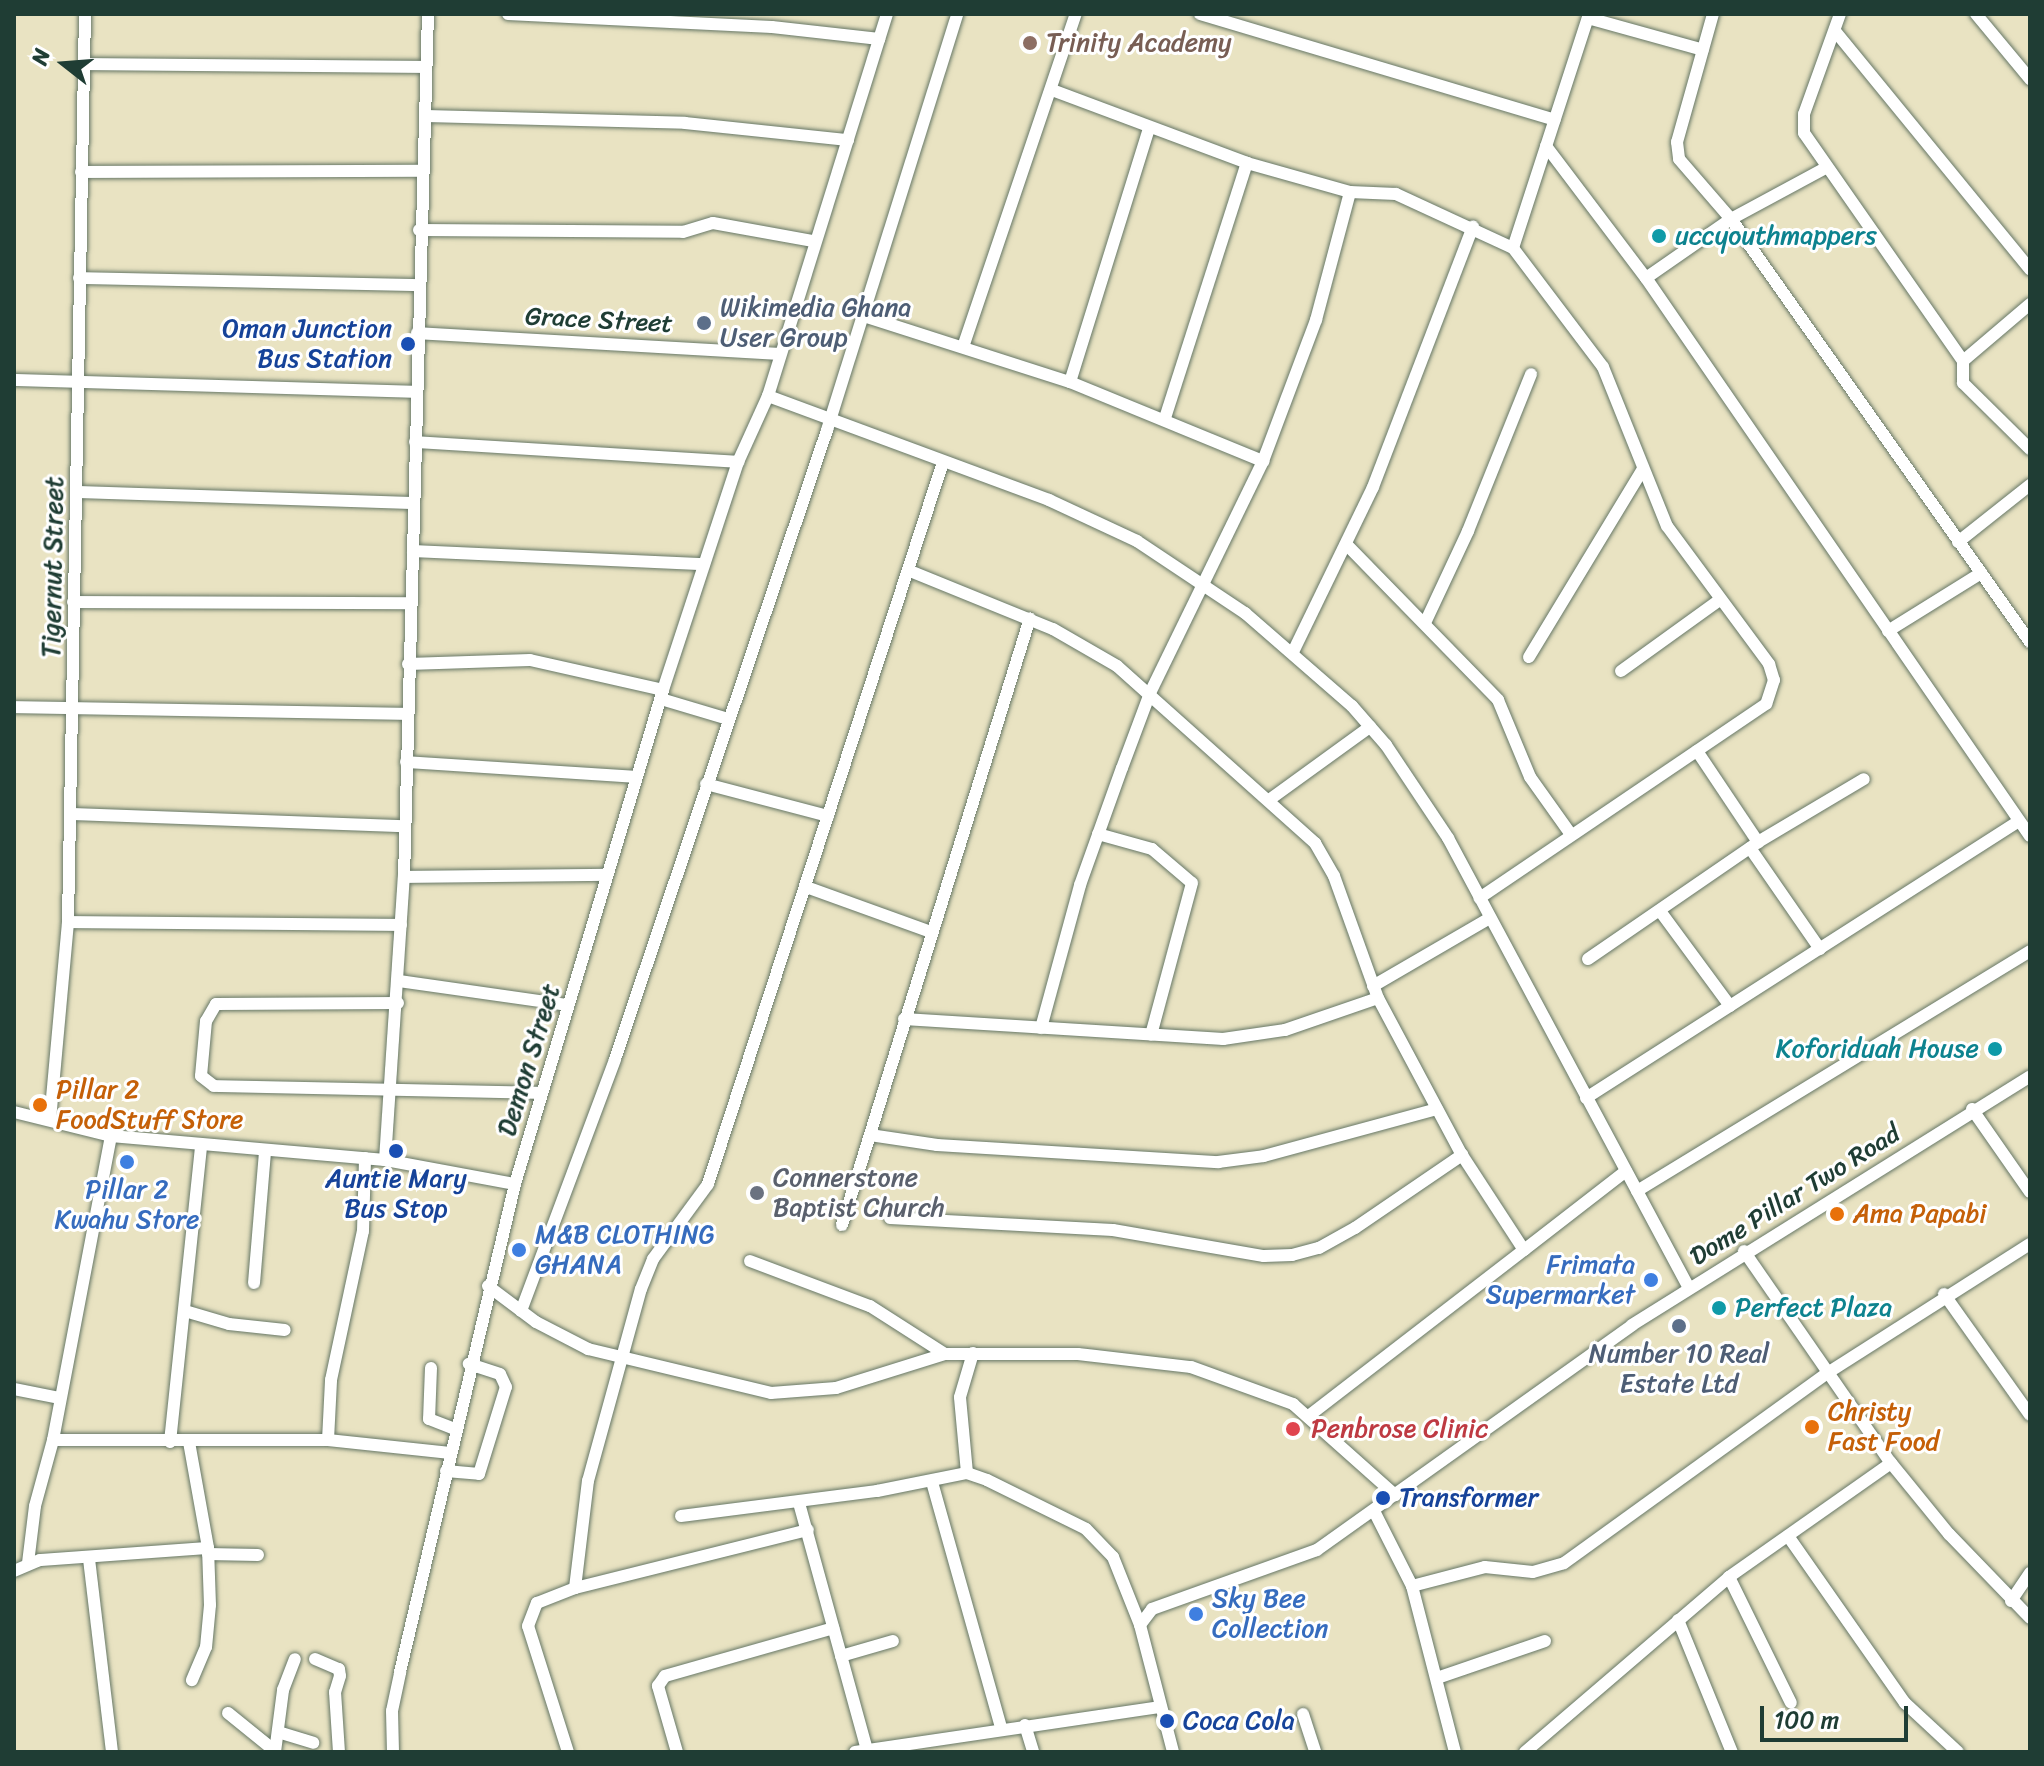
<!DOCTYPE html>
<html>
<head>
<meta charset="utf-8">
<style>
	body { margin:0 }
	#map { position:relative; width:2044px; height:1766px; overflow:hidden; background:#e9e3c2; font-family:Sriracha,sans-serif }
	div>[style] { position:absolute }
	[style*='--x'] { left:calc(var(--x)*1px); top:calc(var(--y)*1px); width:calc(var(--w)*1px); rotate:calc(var(--a)*1deg) }
	.roads { filter:drop-shadow(0 0 2px #676) drop-shadow(0 0 2px #676) }
	.minor>* { height:12px; margin:-6px; padding:0 6px; transform-origin:6px; border-radius:6px; background:#fff }
	.dots>* { width:22px; height:22px; translate:-50% -50%; box-sizing:border-box; border:4px solid #fff; border-radius:50% }
	span { translate:-50% -50%; white-space:nowrap; text-align:center; line-height:1.15; -webkit-text-stroke:6px #fff; paint-order:stroke }
	.education-label { font-size:26px; color:#785e54 }
	.left { translate:0 -50%; text-align:left }
	.culture-label { font-size:26px; color:#0d838f }
	.right { translate:-100% -50%; text-align:right }
	.service-label { font-size:26px; color:#4e5e75 }
	.street-label { font-size:26px; color:#1f3d34 }
	.transit-label { font-size:26px; color:#164399 }
	.food-label { font-size:26px; color:#c56008 }
	.worship-label { font-size:26px; color:#5b616d }
	.shop-label { font-size:26px; color:#366cbe }
	.health-label { font-size:26px; color:#be3a42 }
	.frame { position:absolute; inset:0; border:16px solid #1f3d34; pointer-events:none }
	.north { position:absolute; left:24px; top:24px; width:80px; height:80px; -webkit-text-stroke:6px #fff; paint-order:stroke; rotate:287deg; font-size:22px; font-weight:700; line-height:32px; text-align:center; color:#1f3d34 }
	.north::after { content:''; display:block; margin:auto; width:28px; height:36px; background:#1f3d34; clip-path:polygon(50% 0,100% 100%,50% 72%,0 100%) }
	.scale { position:absolute; left:1760px; top:1706px; width:148px; height:36px; box-sizing:border-box; border:4px solid #1f3d34; border-top:0; padding-left:10px; font-size:24px; line-height:28px; white-space:nowrap; color:#1f3d34; -webkit-text-stroke:6px #fff; paint-order:stroke }
</style>
</head>
<body>
<div id="map">
	<div class="roads">
		<div class="minor">
			<i style="--x:508;--y:14;--w:264;--a:2.8"></i>
			<i style="--x:772;--y:27;--w:108;--a:6.4"></i>
			<i style="--x:1200;--y:14;--w:370;--a:16.6"></i>
			<i style="--x:1713;--y:14;--w:133;--a:105.7"></i>
			<i style="--x:1677;--y:142;--w:17;--a:83"></i>
			<i style="--x:1679;--y:159;--w:79;--a:49.1"></i>
			<i style="--x:1731;--y:219;--w:518;--a:54.75"></i>
			<i style="--x:1840;--y:14;--w:106;--a:109.8"></i>
			<i style="--x:1804;--y:114;--w:19;--a:90"></i>
			<i style="--x:1804;--y:133;--w:278;--a:55.1"></i>
			<i style="--x:1963;--y:361;--w:22;--a:90"></i>
			<i style="--x:1963;--y:383;--w:94;--a:44.6"></i>
			<i style="--x:1976;--y:14;--w:85;--a:50.3"></i>
			<i style="--x:1588;--y:18;--w:119;--a:15.5"></i>
			<i style="--x:1835;--y:31;--w:308;--a:50.7"></i>
			<i style="--x:84;--y:64;--w:341;--a:0.5"></i>
			<i style="--x:1052;--y:90;--w:208;--a:20.5"></i>
			<i style="--x:1247;--y:163;--w:107;--a:15.7"></i>
			<i style="--x:1350;--y:192;--w:46;--a:2.5"></i>
			<i style="--x:1396;--y:194;--w:129;--a:24.8"></i>
			<i style="--x:1513;--y:248;--w:149;--a:52.9"></i>
			<i style="--x:1603;--y:367;--w:171;--a:68.1"></i>
			<i style="--x:1667;--y:526;--w:172;--a:53.5"></i>
			<i style="--x:1769;--y:664;--w:17;--a:73"></i>
			<i style="--x:1774;--y:680;--w:25;--a:108"></i>
			<i style="--x:1766;--y:704;--w:346;--a:145.9"></i>
			<i style="--x:426;--y:116;--w:259;--a:1.5"></i>
			<i style="--x:685;--y:123;--w:164;--a:6"></i>
			<i style="--x:1546;--y:146;--w:166;--a:52.9"></i>
			<i style="--x:1646;--y:278;--w:677;--a:55.47"></i>
			<i style="--x:81;--y:172;--w:340;--a:-0.2"></i>
			<i style="--x:419;--y:230;--w:264;--a:0.4"></i>
			<i style="--x:683;--y:232;--w:31;--a:-17"></i>
			<i style="--x:713;--y:223;--w:102;--a:10.2"></i>
			<i style="--x:1513;--y:248;--w:246;--a:-72"></i>
			<i style="--x:79;--y:278;--w:339;--a:1.2"></i>
			<i style="--x:1646;--y:278;--w:103;--a:-34.8"></i>
			<i style="--x:1731;--y:219;--w:109;--a:-28.4"></i>
			<i style="--x:864;--y:316;--w:216;--a:17.8"></i>
			<i style="--x:1070;--y:382;--w:209;--a:22.3"></i>
			<i style="--x:417;--y:333;--w:362;--a:3.3"></i>
			<i style="--x:963;--y:347;--w:352;--a:-71.3"></i>
			<i style="--x:1963;--y:361;--w:88;--a:-40.4"></i>
			<i style="--x:14;--y:380;--w:401;--a:1.7"></i>
			<i style="--x:1070;--y:382;--w:265;--a:-72.7"></i>
			<i style="--x:768;--y:396;--w:300;--a:20.3"></i>
			<i style="--x:1049;--y:500;--w:97;--a:25"></i>
			<i style="--x:1137;--y:541;--w:130;--a:33.7"></i>
			<i style="--x:1245;--y:613;--w:142;--a:41"></i>
			<i style="--x:1352;--y:706;--w:52;--a:48.9"></i>
			<i style="--x:1386;--y:745;--w:112;--a:56.3"></i>
			<i style="--x:1448;--y:838;--w:510;--a:61.83"></i>
			<i style="--x:1165;--y:418;--w:268;--a:-72.2"></i>
			<i style="--x:415;--y:442;--w:324;--a:3.5"></i>
			<i style="--x:77;--y:492;--w:336;--a:1.9"></i>
			<i style="--x:1958;--y:542;--w:92;--a:-38.4"></i>
			<i style="--x:1346;--y:544;--w:218;--a:45.7"></i>
			<i style="--x:1498;--y:700;--w:83;--a:67.4"></i>
			<i style="--x:1530;--y:777;--w:69;--a:54.5"></i>
			<i style="--x:413;--y:551;--w:291;--a:2.6"></i>
			<i style="--x:910;--y:571;--w:154;--a:22.1"></i>
			<i style="--x:1053;--y:629;--w:74;--a:30"></i>
			<i style="--x:1117;--y:666;--w:266;--a:41.8"></i>
			<i style="--x:1315;--y:843;--w:38;--a:60"></i>
			<i style="--x:1334;--y:876;--w:130;--a:70.2"></i>
			<i style="--x:1378;--y:998;--w:178;--a:61.9"></i>
			<i style="--x:1462;--y:1155;--w:113;--a:56.9"></i>
			<i style="--x:1524;--y:1250;--w:270;--a:142.4"></i>
			<i style="--x:73;--y:602;--w:337;--a:0.2"></i>
			<i style="--x:1425;--y:623;--w:102;--a:-64.9"></i>
			<i style="--x:1468;--y:531;--w:169;--a:-68.1"></i>
			<i style="--x:1888;--y:631;--w:110;--a:-31.9"></i>
			<i style="--x:1293;--y:652;--w:183;--a:-64.1"></i>
			<i style="--x:1373;--y:487;--w:279;--a:-69"></i>
			<i style="--x:1529;--y:657;--w:220;--a:-58.8"></i>
			<i style="--x:408;--y:664;--w:122;--a:-1.9"></i>
			<i style="--x:530;--y:660;--w:136;--a:12.7"></i>
			<i style="--x:1621;--y:671;--w:120;--a:-35.8"></i>
			<i style="--x:661;--y:699;--w:70;--a:16.6"></i>
			<i style="--x:14;--y:707;--w:393;--a:1"></i>
			<i style="--x:1697;--y:751;--w:110;--a:56.2"></i>
			<i style="--x:406;--y:762;--w:230;--a:3.7"></i>
			<i style="--x:706;--y:784;--w:126;--a:14.7"></i>
			<i style="--x:1269;--y:800;--w:125;--a:-35.9"></i>
			<i style="--x:72;--y:814;--w:333;--a:2.1"></i>
			<i style="--x:1098;--y:834;--w:56;--a:15.5"></i>
			<i style="--x:1152;--y:849;--w:52;--a:40.4"></i>
			<i style="--x:1192;--y:883;--w:157;--a:105.1"></i>
			<i style="--x:1750;--y:848;--w:123;--a:55.3"></i>
			<i style="--x:404;--y:877;--w:203;--a:-0.6"></i>
			<i style="--x:806;--y:887;--w:133;--a:19.8"></i>
			<i style="--x:1660;--y:911;--w:118;--a:53.6"></i>
			<i style="--x:68;--y:922;--w:333;--a:0.5"></i>
			<i style="--x:1588;--y:959;--w:206;--a:-34.5"></i>
			<i style="--x:1758;--y:842;--w:123;--a:-30.7"></i>
			<i style="--x:399;--y:981;--w:171;--a:8.1"></i>
			<i style="--x:1373;--y:986;--w:135;--a:-30.2"></i>
			<i style="--x:398;--y:1003;--w:182;--a:179.7"></i>
			<i style="--x:216;--y:1004;--w:20;--a:120"></i>
			<i style="--x:206;--y:1021;--w:55;--a:95.2"></i>
			<i style="--x:201;--y:1076;--w:16;--a:38"></i>
			<i style="--x:214;--y:1086;--w:327;--a:1.2"></i>
			<i style="--x:904;--y:1019;--w:320;--a:3.6"></i>
			<i style="--x:1223;--y:1039;--w:63;--a:-8.3"></i>
			<i style="--x:1285;--y:1030;--w:98;--a:-19"></i>
			<i style="--x:1041;--y:1028;--w:148;--a:-74.7"></i>
			<i style="--x:1080;--y:885;--w:124;--a:-70.3"></i>
			<i style="--x:1122;--y:768;--w:80;--a:-69.5"></i>
			<i style="--x:1150;--y:693;--w:258;--a:-64"></i>
			<i style="--x:1263;--y:461;--w:151;--a:-69.4"></i>
			<i style="--x:1316;--y:320;--w:132;--a:-75.1"></i>
			<i style="--x:1586;--y:1098;--w:514;--a:-32.61"></i>
			<i style="--x:1972;--y:1109;--w:101;--a:55.1"></i>
			<i style="--x:14;--y:1112;--w:100;--a:13.9"></i>
			<i style="--x:111;--y:1136;--w:275;--a:5"></i>
			<i style="--x:385;--y:1160;--w:132;--a:10.5"></i>
			<i style="--x:50;--y:1120;--w:199;--a:-84.8"></i>
			<i style="--x:68;--y:922;--w:908;--a:-88.93"></i>
			<i style="--x:870;--y:1135;--w:68;--a:8.5"></i>
			<i style="--x:937;--y:1145;--w:282;--a:3.5"></i>
			<i style="--x:1218;--y:1162;--w:46;--a:-7.4"></i>
			<i style="--x:1264;--y:1156;--w:179;--a:-15.2"></i>
			<i style="--x:385;--y:1160;--w:284;--a:-86.2"></i>
			<i style="--x:404;--y:877;--w:863;--a:-88.41"></i>
			<i style="--x:1637;--y:1191;--w:460;--a:-31.4"></i>
			<i style="--x:890;--y:1218;--w:223;--a:3.1"></i>
			<i style="--x:1113;--y:1230;--w:153;--a:9.8"></i>
			<i style="--x:1264;--y:1256;--w:28;--a:-2"></i>
			<i style="--x:1292;--y:1255;--w:28;--a:-15"></i>
			<i style="--x:1319;--y:1248;--w:41;--a:-29.1"></i>
			<i style="--x:1355;--y:1228;--w:130;--a:-34.3"></i>
			<i style="--x:842;--y:1225;--w:635;--a:-72.79"></i>
			<i style="--x:1524;--y:1250;--w:129;--a:-37.8"></i>
			<i style="--x:1744;--y:1251;--w:258;--a:55.3"></i>
			<i style="--x:1891;--y:1463;--w:92;--a:50.8"></i>
			<i style="--x:1949;--y:1534;--w:117;--a:46"></i>
			<i style="--x:750;--y:1261;--w:128;--a:20.6"></i>
			<i style="--x:870;--y:1306;--w:89;--a:32.6"></i>
			<i style="--x:254;--y:1283;--w:132;--a:-85.2"></i>
			<i style="--x:488;--y:1286;--w:60;--a:36.9"></i>
			<i style="--x:536;--y:1322;--w:59;--a:27.4"></i>
			<i style="--x:588;--y:1349;--w:188;--a:13.5"></i>
			<i style="--x:771;--y:1393;--w:65;--a:-4.4"></i>
			<i style="--x:836;--y:1388;--w:114;--a:-17.3"></i>
			<i style="--x:945;--y:1354;--w:133;--a:0"></i>
			<i style="--x:1078;--y:1354;--w:114;--a:6.6"></i>
			<i style="--x:1191;--y:1367;--w:109;--a:19.9"></i>
			<i style="--x:1293;--y:1404;--w:137;--a:41.7"></i>
			<i style="--x:1944;--y:1294;--w:148;--a:54.6"></i>
			<i style="--x:185;--y:1311;--w:46;--a:16.5"></i>
			<i style="--x:229;--y:1324;--w:56;--a:6.1"></i>
			<i style="--x:521;--y:1311;--w:269;--a:-69.5"></i>
			<i style="--x:615;--y:1059;--w:664;--a:-71.37"></i>
			<i style="--x:827;--y:430;--w:436;--a:-72.6"></i>
			<i style="--x:431;--y:1368;--w:51;--a:92.2"></i>
			<i style="--x:429;--y:1419;--w:28;--a:21"></i>
			<i style="--x:14;--y:1389;--w:47;--a:11.1"></i>
			<i style="--x:53;--y:1440;--w:275;--a:0"></i>
			<i style="--x:328;--y:1440;--w:123;--a:6.1"></i>
			<i style="--x:328;--y:1440;--w:60;--a:-87.1"></i>
			<i style="--x:331;--y:1380;--w:152;--a:-77.9"></i>
			<i style="--x:363;--y:1231;--w:73;--a:-88.4"></i>
			<i style="--x:170;--y:1442;--w:298;--a:-84"></i>
			<i style="--x:189;--y:1442;--w:108;--a:79.8"></i>
			<i style="--x:208;--y:1548;--w:57;--a:88"></i>
			<i style="--x:210;--y:1605;--w:42;--a:95.4"></i>
			<i style="--x:206;--y:1647;--w:36;--a:113"></i>
			<i style="--x:446;--y:1471;--w:33;--a:5"></i>
			<i style="--x:479;--y:1474;--w:91;--a:-72.8"></i>
			<i style="--x:506;--y:1387;--w:14;--a:-115"></i>
			<i style="--x:500;--y:1374;--w:33;--a:-162"></i>
			<i style="--x:967;--y:1473;--w:76;--a:-95.3"></i>
			<i style="--x:960;--y:1397;--w:46;--a:-73.5"></i>
			<i style="--x:932;--y:1482;--w:255;--a:74.3"></i>
			<i style="--x:799;--y:1503;--w:256;--a:74.6"></i>
			<i style="--x:1374;--y:1511;--w:84;--a:63.1"></i>
			<i style="--x:1412;--y:1586;--w:171;--a:75.5"></i>
			<i style="--x:681;--y:1516;--w:198;--a:-7.3"></i>
			<i style="--x:877;--y:1491;--w:92;--a:-11.3"></i>
			<i style="--x:967;--y:1473;--w:21;--a:19"></i>
			<i style="--x:987;--y:1480;--w:110;--a:26.3"></i>
			<i style="--x:1086;--y:1529;--w:39;--a:46"></i>
			<i style="--x:1113;--y:1557;--w:73;--a:68.3"></i>
			<i style="--x:1140;--y:1625;--w:131;--a:75.4"></i>
			<i style="--x:1788;--y:1536;--w:204;--a:55"></i>
			<i style="--x:1905;--y:1703;--w:72;--a:42.8"></i>
			<i style="--x:208;--y:1554;--w:50;--a:1.1"></i>
			<i style="--x:89;--y:1559;--w:194;--a:83.2"></i>
			<i style="--x:28;--y:1563;--w:57;--a:-83"></i>
			<i style="--x:35;--y:1506;--w:68;--a:-74.7"></i>
			<i style="--x:53;--y:1440;--w:309;--a:-79.2"></i>
			<i style="--x:14;--y:1571;--w:28;--a:-23"></i>
			<i style="--x:40;--y:1560;--w:168;--a:-4.1"></i>
			<i style="--x:1729;--y:1577;--w:140;--a:63.8"></i>
			<i style="--x:1412;--y:1586;--w:75;--a:-14.6"></i>
			<i style="--x:1485;--y:1567;--w:48;--a:5.9"></i>
			<i style="--x:1533;--y:1572;--w:32;--a:-16"></i>
			<i style="--x:1564;--y:1563;--w:327;--a:-35.8"></i>
			<i style="--x:1829;--y:1372;--w:238;--a:-32.5"></i>
			<i style="--x:575;--y:1588;--w:108;--a:-83.1"></i>
			<i style="--x:588;--y:1481;--w:199;--a:-74.6"></i>
			<i style="--x:641;--y:1289;--w:32;--a:-68"></i>
			<i style="--x:653;--y:1259;--w:93;--a:-53.7"></i>
			<i style="--x:708;--y:1184;--w:759;--a:-71.97"></i>
			<i style="--x:2011;--y:1601;--w:34;--a:-56"></i>
			<i style="--x:1678;--y:1620;--w:143;--a:67.8"></i>
			<i style="--x:1140;--y:1625;--w:20;--a:-53"></i>
			<i style="--x:1152;--y:1609;--w:175;--a:-19.7"></i>
			<i style="--x:1317;--y:1550;--w:387;--a:-35.5"></i>
			<i style="--x:1632;--y:1325;--w:469;--a:-32"></i>
			<i style="--x:841;--y:1656;--w:54;--a:-16.1"></i>
			<i style="--x:315;--y:1659;--w:26;--a:23"></i>
			<i style="--x:339;--y:1669;--w:7;--a:82"></i>
			<i style="--x:340;--y:1676;--w:17;--a:107"></i>
			<i style="--x:335;--y:1692;--w:60;--a:86.2"></i>
			<i style="--x:1440;--y:1677;--w:111;--a:-18.9"></i>
			<i style="--x:228;--y:1713;--w:60;--a:39"></i>
			<i style="--x:1303;--y:1714;--w:40;--a:72"></i>
			<i style="--x:1025;--y:1725;--w:28;--a:73"></i>
			<i style="--x:278;--y:1732;--w:37;--a:17"></i>
			<i style="--x:275;--y:1752;--w:63;--a:-82.6"></i>
			<i style="--x:283;--y:1690;--w:33;--a:-69"></i>
			<i style="--x:393;--y:1752;--w:41;--a:-91.4"></i>
			<i style="--x:392;--y:1711;--w:40;--a:-78"></i>
			<i style="--x:400;--y:1672;--w:501;--a:-76.74"></i>
			<i style="--x:515;--y:1184;--w:516;--a:-73.32"></i>
			<i style="--x:663;--y:690;--w:240;--a:-71.8"></i>
			<i style="--x:738;--y:462;--w:72;--a:-65.6"></i>
			<i style="--x:768;--y:396;--w:400;--a:-72.7"></i>
			<i style="--x:568;--y:1752;--w:132;--a:-107.6"></i>
			<i style="--x:528;--y:1626;--w:25;--a:-69"></i>
			<i style="--x:537;--y:1603;--w:41;--a:-21.5"></i>
			<i style="--x:575;--y:1588;--w:240;--a:-14"></i>
			<i style="--x:677;--y:1752;--w:69;--a:-106.1"></i>
			<i style="--x:658;--y:1686;--w:12;--a:-55"></i>
			<i style="--x:665;--y:1676;--w:175;--a:-15.9"></i>
			<i style="--x:855;--y:1752;--w:309;--a:-8.4"></i>
			<i style="--x:1525;--y:1752;--w:269;--a:-40.6"></i>
			<i style="--x:1729;--y:1577;--w:198;--a:-35.1"></i>
		</div>
	</div>
	<div class="dots">
		<i style="left:1030px;top:43px;background:#8d6e63"></i>
		<i style="left:1659px;top:236px;background:#0f9aa8"></i>
		<i style="left:704px;top:323px;background:#5c6f8a"></i>
		<i style="left:408px;top:344px;background:#1a4fb4"></i>
		<i style="left:1995px;top:1049px;background:#0f9aa8"></i>
		<i style="left:40px;top:1105px;background:#e8710a"></i>
		<i style="left:396px;top:1151px;background:#1a4fb4"></i>
		<i style="left:127px;top:1162px;background:#3f7fe0"></i>
		<i style="left:757px;top:1193px;background:#6b7280"></i>
		<i style="left:1837px;top:1214px;background:#e8710a"></i>
		<i style="left:519px;top:1250px;background:#3f7fe0"></i>
		<i style="left:1651px;top:1280px;background:#3f7fe0"></i>
		<i style="left:1719px;top:1308px;background:#0f9aa8"></i>
		<i style="left:1679px;top:1326px;background:#5c6f8a"></i>
		<i style="left:1812px;top:1427px;background:#e8710a"></i>
		<i style="left:1293px;top:1429px;background:#e0444e"></i>
		<i style="left:1383px;top:1498px;background:#1a4fb4"></i>
		<i style="left:1196px;top:1614px;background:#3f7fe0"></i>
		<i style="left:1167px;top:1721px;background:#1a4fb4"></i>
	</div>
	<div class="education-label">
		<span class="left" style="left:1046px;top:43px">Trinity Academy</span>
	</div>
	<div class="culture-label">
		<span class="left" style="left:1675px;top:236px">uccyouthmappers</span>
		<span class="right" style="left:1979px;top:1049px">Koforiduah House</span>
		<span class="left" style="left:1735px;top:1308px">Perfect Plaza</span>
	</div>
	<div class="service-label">
		<span class="left" style="left:720px;top:323px">Wikimedia Ghana<br>User Group</span>
		<span style="left:1679px;top:1369px">Number 10 Real<br>Estate Ltd</span>
	</div>
	<div class="street-label">
		<span style="left:599px;top:320px;rotate:3deg">Grace Street</span>
		<span style="left:53px;top:567px;rotate:-89deg">Tigernut Street</span>
		<span style="left:529px;top:1060px;rotate:-73deg">Demon Street</span>
		<span style="left:1795px;top:1195px;rotate:-32deg">Dome Pillar Two Road</span>
	</div>
	<div class="transit-label">
		<span class="right" style="left:392px;top:344px">Oman Junction<br>Bus Station</span>
		<span style="left:396px;top:1194px">Auntie Mary<br>Bus Stop</span>
		<span class="left" style="left:1399px;top:1498px">Transformer</span>
		<span class="left" style="left:1183px;top:1721px">Coca Cola</span>
	</div>
	<div class="food-label">
		<span class="left" style="left:56px;top:1105px">Pillar 2<br>FoodStuff Store</span>
		<span class="left" style="left:1853px;top:1214px">Ama Papabi</span>
		<span class="left" style="left:1828px;top:1427px">Christy<br>Fast Food</span>
	</div>
	<div class="worship-label">
		<span class="left" style="left:773px;top:1193px">Connerstone<br>Baptist Church</span>
	</div>
	<div class="shop-label">
		<span style="left:127px;top:1205px">Pillar 2<br>Kwahu Store</span>
		<span class="left" style="left:535px;top:1250px">M&amp;B CLOTHING<br>GHANA</span>
		<span class="right" style="left:1635px;top:1280px">Frimata<br>Supermarket</span>
		<span class="left" style="left:1212px;top:1614px">Sky Bee<br>Collection</span>
	</div>
	<div class="health-label">
		<span class="left" style="left:1311px;top:1429px">Penbrose Clinic</span>
	</div>
	<div class="frame"></div>
	<div class="north">N</div>
	<div class="scale">100 m</div>
</div>
</body>
</html>
